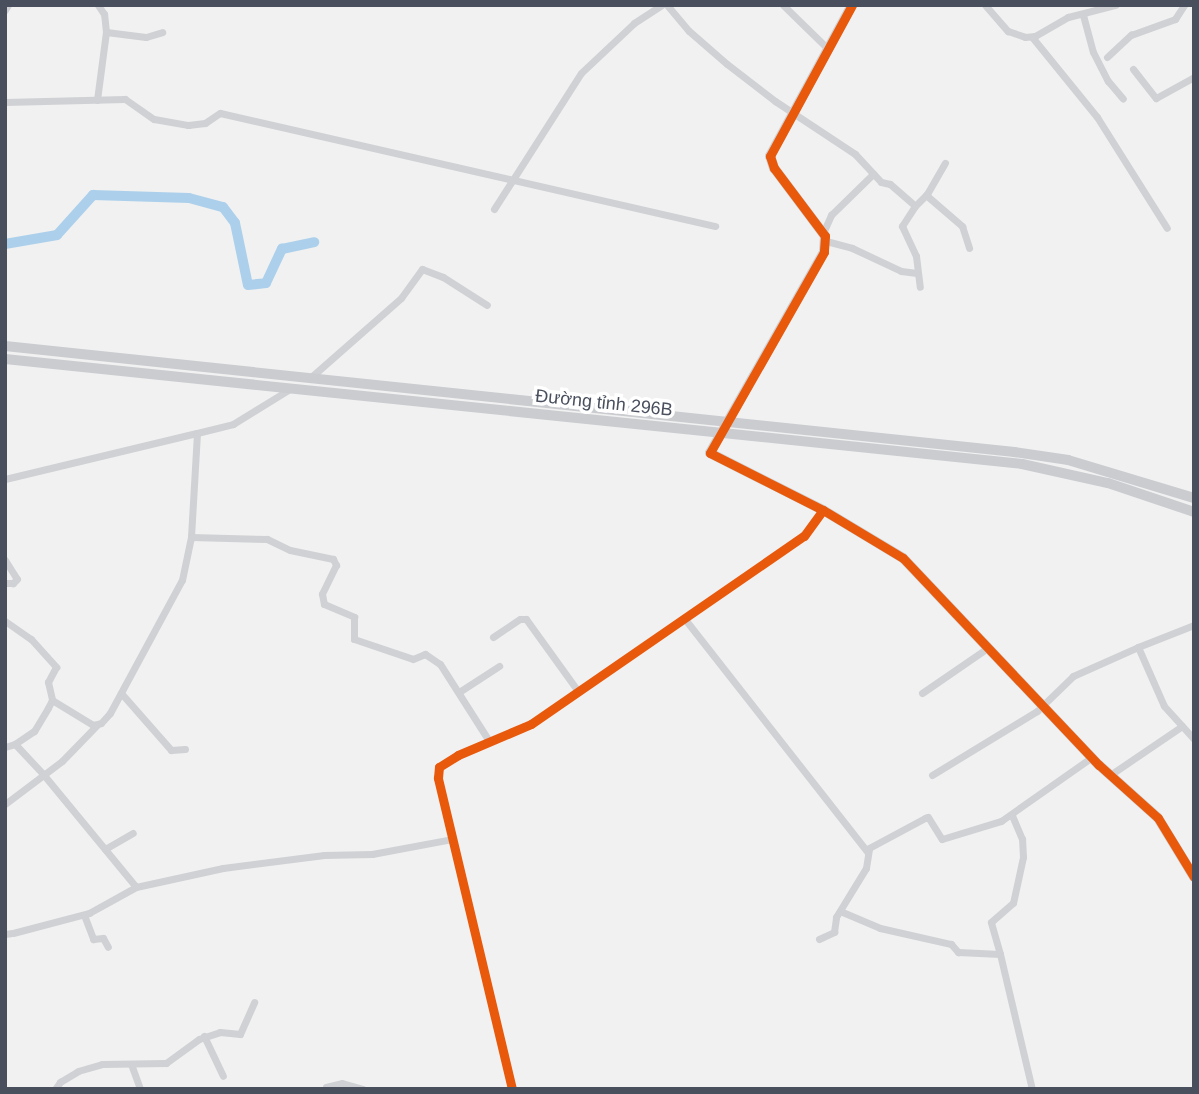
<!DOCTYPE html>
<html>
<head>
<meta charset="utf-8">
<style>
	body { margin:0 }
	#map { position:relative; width:1199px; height:1094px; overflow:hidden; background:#f1f1f1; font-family:Helvetica,sans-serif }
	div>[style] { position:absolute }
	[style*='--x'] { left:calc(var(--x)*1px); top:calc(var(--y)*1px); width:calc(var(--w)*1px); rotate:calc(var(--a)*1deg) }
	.river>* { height:10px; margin:-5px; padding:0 5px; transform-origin:5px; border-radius:5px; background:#acd0eb }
	.street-tunnel>* { height:7px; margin-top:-3.5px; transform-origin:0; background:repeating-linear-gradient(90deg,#cfd1d3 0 7px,transparent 0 10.5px) }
	.street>* { height:7px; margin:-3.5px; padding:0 3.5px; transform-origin:3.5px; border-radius:3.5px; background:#cfd1d4 }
	.secondary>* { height:10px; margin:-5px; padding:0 5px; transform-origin:5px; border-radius:5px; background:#d0d2d5 }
	.primary>* { height:10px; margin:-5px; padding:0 5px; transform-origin:5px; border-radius:5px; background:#caccd0 }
	.cycleway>* { height:9px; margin:-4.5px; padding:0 4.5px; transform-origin:4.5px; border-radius:4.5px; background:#e8590c }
	span { translate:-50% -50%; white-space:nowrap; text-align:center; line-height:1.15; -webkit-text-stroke:7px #fff; paint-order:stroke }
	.street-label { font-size:18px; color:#494f5d }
	.frame { position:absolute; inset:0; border:7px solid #494f5d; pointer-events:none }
</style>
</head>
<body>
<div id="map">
	<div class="river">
		<i style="--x:5;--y:244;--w:53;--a:-9.8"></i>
		<i style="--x:57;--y:235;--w:54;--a:-48"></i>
		<i style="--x:93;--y:195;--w:96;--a:1.8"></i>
		<i style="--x:189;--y:198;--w:35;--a:15"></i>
		<i style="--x:223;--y:207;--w:20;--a:53"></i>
		<i style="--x:235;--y:223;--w:63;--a:78.2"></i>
		<i style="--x:248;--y:285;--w:18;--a:-6"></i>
		<i style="--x:266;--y:283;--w:38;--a:-65"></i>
		<i style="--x:282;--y:249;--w:33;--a:-12"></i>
	</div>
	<div class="street-tunnel">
		<i style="--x:5;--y:934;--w:8;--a:-7"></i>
	</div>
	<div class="street">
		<i style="--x:667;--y:5;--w:34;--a:50"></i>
		<i style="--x:689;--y:31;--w:50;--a:41"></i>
		<i style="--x:727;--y:64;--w:61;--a:37.6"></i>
		<i style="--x:775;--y:101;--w:96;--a:33.5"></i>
		<i style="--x:855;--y:154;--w:38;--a:47"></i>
		<i style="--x:881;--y:182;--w:9;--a:13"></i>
		<i style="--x:890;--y:184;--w:33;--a:41"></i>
		<i style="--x:915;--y:206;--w:24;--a:123"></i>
		<i style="--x:902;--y:226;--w:33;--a:65"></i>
		<i style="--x:916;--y:256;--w:31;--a:83"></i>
		<i style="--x:783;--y:5;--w:62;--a:44.3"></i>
		<i style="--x:985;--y:5;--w:35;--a:49"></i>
		<i style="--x:1008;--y:31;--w:18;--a:19"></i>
		<i style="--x:1025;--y:37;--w:10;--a:-6"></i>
		<i style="--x:1035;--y:36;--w:38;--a:-30"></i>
		<i style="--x:1068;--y:17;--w:49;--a:-14.3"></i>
		<i style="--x:5;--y:10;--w:6;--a:-59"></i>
		<i style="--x:1083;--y:15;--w:38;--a:75"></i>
		<i style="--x:1093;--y:52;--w:33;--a:63"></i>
		<i style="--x:1108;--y:81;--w:23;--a:50"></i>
		<i style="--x:106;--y:32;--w:40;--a:7.1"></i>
		<i style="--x:146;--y:37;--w:17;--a:-17"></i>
		<i style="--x:1032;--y:37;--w:103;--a:50.9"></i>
		<i style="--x:1097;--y:117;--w:131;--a:57.8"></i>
		<i style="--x:1107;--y:57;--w:33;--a:-43"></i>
		<i style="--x:1131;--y:35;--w:47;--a:-20"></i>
		<i style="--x:1175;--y:19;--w:17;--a:-57"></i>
		<i style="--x:1133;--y:69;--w:37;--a:52"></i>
		<i style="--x:1156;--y:98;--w:43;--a:-28.9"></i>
		<i style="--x:97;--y:100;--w:69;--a:-82.5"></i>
		<i style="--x:106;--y:32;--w:18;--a:-96"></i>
		<i style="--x:104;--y:14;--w:11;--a:-124"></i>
		<i style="--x:5;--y:102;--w:120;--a:-1.4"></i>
		<i style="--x:125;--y:99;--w:35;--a:35"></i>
		<i style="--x:154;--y:119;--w:35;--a:10"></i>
		<i style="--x:188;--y:125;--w:17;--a:-7"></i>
		<i style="--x:205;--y:123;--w:18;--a:-34"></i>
		<i style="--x:220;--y:113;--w:508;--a:12.86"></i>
		<i style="--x:926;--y:195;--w:48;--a:40.7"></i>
		<i style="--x:962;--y:226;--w:23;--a:72"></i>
		<i style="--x:915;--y:206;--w:17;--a:-45"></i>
		<i style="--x:927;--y:194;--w:36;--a:-60"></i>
		<i style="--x:494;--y:209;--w:161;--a:-57.4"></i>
		<i style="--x:581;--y:73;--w:73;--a:-43.3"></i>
		<i style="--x:634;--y:23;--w:33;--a:-33"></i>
		<i style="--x:823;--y:233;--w:20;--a:-66"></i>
		<i style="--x:831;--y:215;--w:59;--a:-44.3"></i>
		<i style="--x:826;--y:241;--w:27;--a:15"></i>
		<i style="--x:852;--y:248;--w:54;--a:25.1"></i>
		<i style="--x:901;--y:271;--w:16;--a:7"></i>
		<i style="--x:310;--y:378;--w:121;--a:-41.3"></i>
		<i style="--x:401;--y:298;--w:36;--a:-54"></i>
		<i style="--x:422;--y:269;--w:22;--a:21"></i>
		<i style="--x:443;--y:277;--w:52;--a:32.5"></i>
		<i style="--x:5;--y:479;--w:197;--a:-13.5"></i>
		<i style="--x:191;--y:537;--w:104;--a:-86.7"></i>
		<i style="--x:197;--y:433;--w:37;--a:-14"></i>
		<i style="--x:233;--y:424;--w:67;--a:-31.6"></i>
		<i style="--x:5;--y:560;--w:22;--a:58"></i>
		<i style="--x:17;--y:579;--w:6;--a:135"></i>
		<i style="--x:13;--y:583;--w:8;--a:180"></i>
		<i style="--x:684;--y:618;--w:298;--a:51.9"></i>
		<i style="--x:5;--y:621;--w:32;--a:35"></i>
		<i style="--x:31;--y:639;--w:38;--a:48"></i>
		<i style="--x:56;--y:667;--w:17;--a:118"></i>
		<i style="--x:48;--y:682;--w:18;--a:77"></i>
		<i style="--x:52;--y:700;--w:9;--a:117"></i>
		<i style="--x:48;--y:708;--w:27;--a:121"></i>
		<i style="--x:34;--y:731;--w:23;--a:146"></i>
		<i style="--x:493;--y:637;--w:32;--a:-34"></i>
		<i style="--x:520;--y:619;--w:6;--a:0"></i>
		<i style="--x:526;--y:619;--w:89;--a:54.2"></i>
		<i style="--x:1138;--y:647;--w:60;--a:-21.4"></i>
		<i style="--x:459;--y:692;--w:48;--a:-33"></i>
		<i style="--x:121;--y:693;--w:76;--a:48.7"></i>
		<i style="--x:171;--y:750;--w:14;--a:-4"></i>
		<i style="--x:922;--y:693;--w:81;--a:-34.5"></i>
		<i style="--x:52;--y:700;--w:48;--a:31.4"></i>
		<i style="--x:93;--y:725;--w:8;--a:-14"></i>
		<i style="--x:101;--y:723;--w:13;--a:-48"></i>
		<i style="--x:110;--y:713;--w:151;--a:-61.6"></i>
		<i style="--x:182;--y:580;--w:44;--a:-78.2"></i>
		<i style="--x:191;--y:537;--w:76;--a:1.5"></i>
		<i style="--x:267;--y:539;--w:25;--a:26"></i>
		<i style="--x:290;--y:550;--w:44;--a:11.8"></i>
		<i style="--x:333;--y:559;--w:7;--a:63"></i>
		<i style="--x:336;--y:565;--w:32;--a:116"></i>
		<i style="--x:322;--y:594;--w:10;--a:79"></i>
		<i style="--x:324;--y:604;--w:33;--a:23"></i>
		<i style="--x:354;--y:617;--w:22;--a:90"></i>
		<i style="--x:354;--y:639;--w:62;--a:18.7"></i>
		<i style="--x:413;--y:659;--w:13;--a:-23"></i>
		<i style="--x:425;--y:654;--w:18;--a:34"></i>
		<i style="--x:440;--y:664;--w:91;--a:57.5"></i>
		<i style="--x:5;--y:747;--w:10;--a:-17"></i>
		<i style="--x:15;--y:744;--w:41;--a:47"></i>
		<i style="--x:43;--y:774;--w:146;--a:50.5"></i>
		<i style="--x:136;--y:887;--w:89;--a:-12.3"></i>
		<i style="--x:223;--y:868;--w:102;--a:-7.3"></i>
		<i style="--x:324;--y:855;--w:48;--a:-1.2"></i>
		<i style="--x:372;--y:854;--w:81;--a:-10.6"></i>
		<i style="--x:932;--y:775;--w:123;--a:-31.4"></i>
		<i style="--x:1037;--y:711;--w:50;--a:-44.2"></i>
		<i style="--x:1073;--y:676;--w:71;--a:-24"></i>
		<i style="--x:1138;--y:647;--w:64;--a:66.2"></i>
		<i style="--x:1164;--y:706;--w:45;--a:47.7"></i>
		<i style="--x:1110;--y:775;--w:87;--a:-34.2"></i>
		<i style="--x:5;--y:804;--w:71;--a:-37"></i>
		<i style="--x:62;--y:761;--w:50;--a:-45.8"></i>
		<i style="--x:105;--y:849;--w:32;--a:-30"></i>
		<i style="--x:840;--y:911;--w:43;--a:23"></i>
		<i style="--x:880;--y:928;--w:73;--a:12.7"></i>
		<i style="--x:951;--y:944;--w:11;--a:49"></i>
		<i style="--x:958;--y:952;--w:42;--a:2.7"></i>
		<i style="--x:1000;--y:954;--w:139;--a:76.7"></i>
		<i style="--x:84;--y:915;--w:26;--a:69"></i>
		<i style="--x:93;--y:939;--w:10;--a:-6"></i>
		<i style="--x:103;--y:938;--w:10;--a:61"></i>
		<i style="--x:13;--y:933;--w:79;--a:-14.7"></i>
		<i style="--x:89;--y:913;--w:54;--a:-29"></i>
		<i style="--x:819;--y:939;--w:17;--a:-25"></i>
		<i style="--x:834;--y:932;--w:15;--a:-82"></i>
		<i style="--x:836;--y:917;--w:57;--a:-58.5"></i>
		<i style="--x:866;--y:868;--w:20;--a:-81"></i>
		<i style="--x:869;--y:848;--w:64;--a:-28.2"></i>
		<i style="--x:925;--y:818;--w:3;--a:-18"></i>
		<i style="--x:928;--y:817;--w:26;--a:58"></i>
		<i style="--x:942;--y:839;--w:62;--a:-17"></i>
		<i style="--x:1001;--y:821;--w:111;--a:-35.1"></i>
		<i style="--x:1000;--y:954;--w:33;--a:-106"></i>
		<i style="--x:991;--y:922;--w:29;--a:-41"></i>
		<i style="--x:1013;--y:903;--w:47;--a:-77.7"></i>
		<i style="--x:1023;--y:857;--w:18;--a:-93"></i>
		<i style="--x:1022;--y:839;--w:26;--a:-113"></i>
		<i style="--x:204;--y:1036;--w:44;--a:64.6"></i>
		<i style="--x:131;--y:1064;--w:27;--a:70"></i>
		<i style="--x:326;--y:1087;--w:16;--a:-14"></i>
		<i style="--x:342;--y:1083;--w:22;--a:16"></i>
		<i style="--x:55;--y:1089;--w:9;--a:-54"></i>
		<i style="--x:60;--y:1082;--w:21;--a:-31"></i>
		<i style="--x:78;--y:1071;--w:25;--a:-16"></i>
		<i style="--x:102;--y:1064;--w:64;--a:-0.9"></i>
		<i style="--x:166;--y:1063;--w:41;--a:-36"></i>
		<i style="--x:199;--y:1039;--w:22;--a:-18"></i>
		<i style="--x:220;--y:1032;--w:20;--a:6"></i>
		<i style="--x:240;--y:1034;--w:35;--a:-66"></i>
		<i style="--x:512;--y:1089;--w:320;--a:-103.4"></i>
		<i style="--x:438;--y:778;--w:11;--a:-85"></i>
		<i style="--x:439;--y:767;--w:22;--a:-32"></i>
		<i style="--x:458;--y:755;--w:79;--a:-23"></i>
		<i style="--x:531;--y:724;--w:331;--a:-34.6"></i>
		<i style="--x:804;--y:536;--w:32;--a:-54"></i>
	</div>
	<div class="secondary">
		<i style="--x:852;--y:5;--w:172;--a:118.5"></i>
		<i style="--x:770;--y:156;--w:13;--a:72"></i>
		<i style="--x:774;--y:168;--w:85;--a:53.1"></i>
		<i style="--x:825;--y:236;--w:16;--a:94"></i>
		<i style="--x:824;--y:252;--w:231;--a:119.6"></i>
		<i style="--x:710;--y:453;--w:127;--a:26.8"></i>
		<i style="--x:823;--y:510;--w:93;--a:31"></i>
		<i style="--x:903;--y:558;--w:285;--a:46.6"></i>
		<i style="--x:1099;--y:765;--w:79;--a:41.9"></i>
		<i style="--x:1158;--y:818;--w:69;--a:58.6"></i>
	</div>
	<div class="primary">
		<i style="--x:5;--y:346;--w:1015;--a:6"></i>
		<i style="--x:1014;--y:452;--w:55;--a:8.4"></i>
		<i style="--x:1068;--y:460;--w:132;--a:16.8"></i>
		<i style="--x:5;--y:359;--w:1022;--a:5.89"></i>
		<i style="--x:1022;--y:464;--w:88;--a:12.5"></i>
		<i style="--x:1108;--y:483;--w:91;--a:18.6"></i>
	</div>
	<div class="cycleway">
		<i style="--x:852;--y:5;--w:172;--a:118.5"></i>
		<i style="--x:770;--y:156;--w:13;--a:72"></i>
		<i style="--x:774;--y:168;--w:85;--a:53.1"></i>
		<i style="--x:825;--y:236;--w:16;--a:94"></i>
		<i style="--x:824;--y:252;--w:231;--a:119.6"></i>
		<i style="--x:710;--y:453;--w:127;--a:26.8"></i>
		<i style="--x:823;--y:510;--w:93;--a:31"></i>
		<i style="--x:903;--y:558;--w:285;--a:46.6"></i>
		<i style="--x:1099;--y:765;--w:79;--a:41.9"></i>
		<i style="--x:1158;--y:818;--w:69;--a:58.6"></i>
		<i style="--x:512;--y:1089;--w:320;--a:-103.4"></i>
		<i style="--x:438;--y:778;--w:11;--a:-85"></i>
		<i style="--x:439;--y:767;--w:22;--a:-32"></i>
		<i style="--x:458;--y:755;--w:79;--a:-23"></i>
		<i style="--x:531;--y:724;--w:331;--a:-34.6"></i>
		<i style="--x:804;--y:536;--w:32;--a:-54"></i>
	</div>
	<div class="street-label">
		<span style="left:604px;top:403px;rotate:6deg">Đường tỉnh 296B</span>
	</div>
	<div class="frame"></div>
</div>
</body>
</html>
